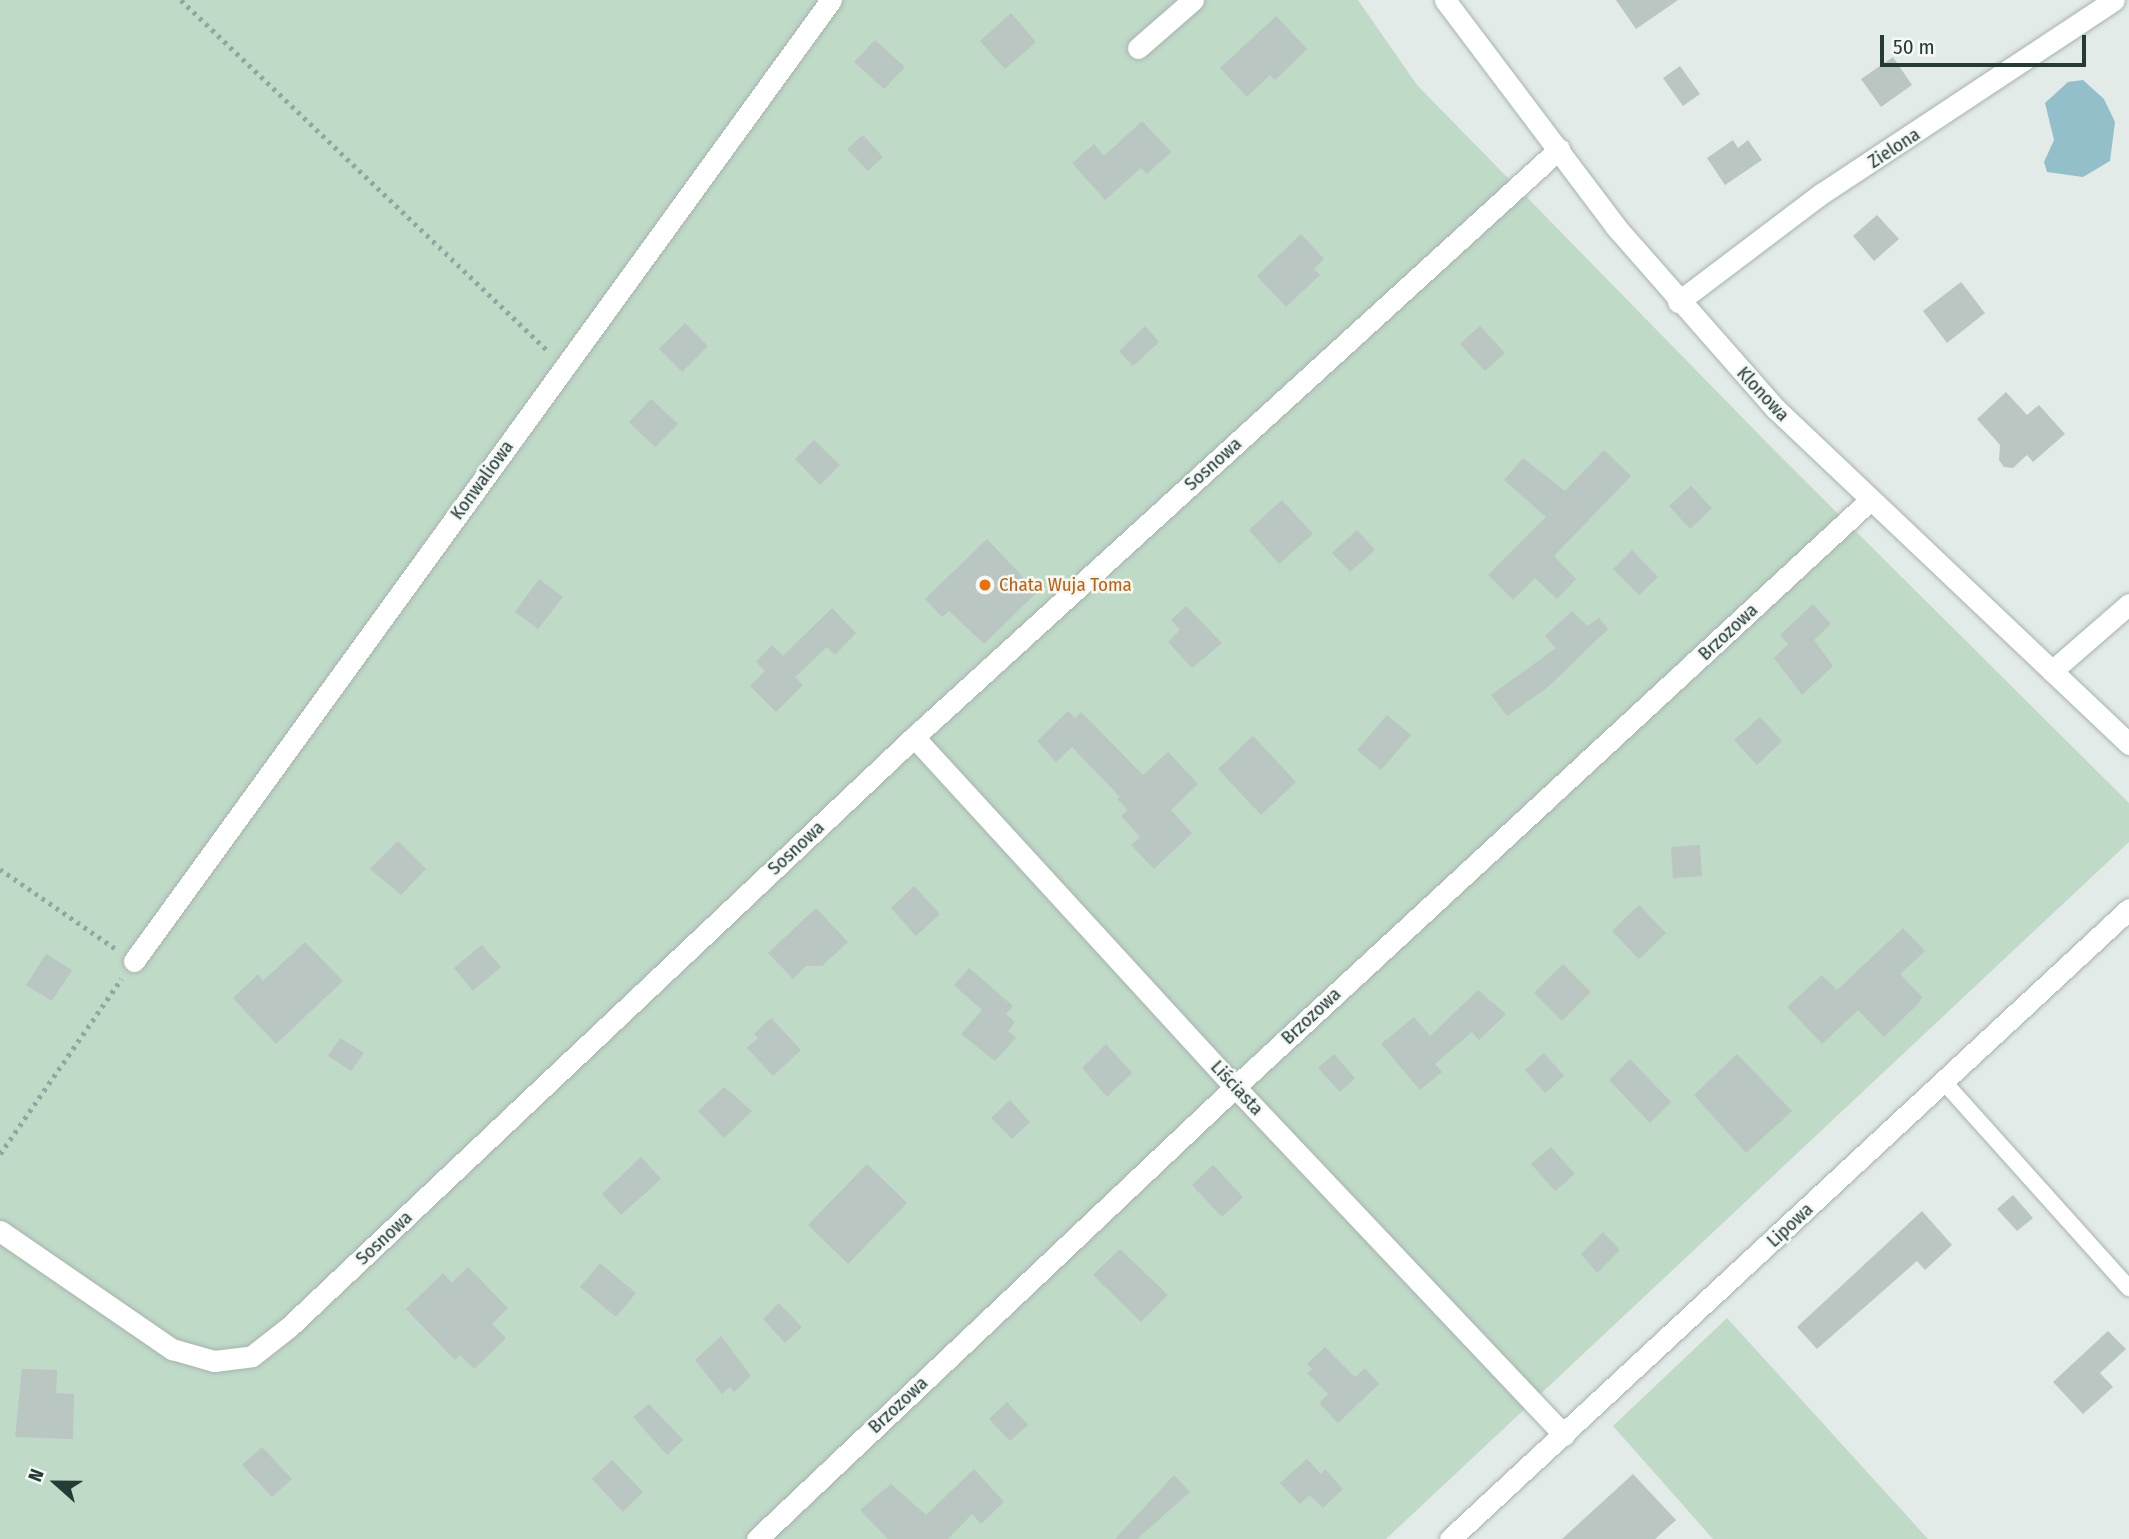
<!DOCTYPE html>
<html>
<head>
<meta charset="utf-8">
<style>
	body { margin:0 }
	#map { position:relative; width:2129px; height:1539px; overflow:hidden; background:#e3ebe8; font-family:"Fira Sans Condensed",sans-serif }
	div>[style] { position:absolute }
	[style*='--x'] { left:calc(var(--x)*1px); top:calc(var(--y)*1px); width:calc(var(--w)*1px); rotate:calc(var(--a)*1deg) }
	.green>* { inset:0; background:#bfdac7 }
	.water>* { inset:0; background:#92bfca }
	.building>* { inset:0; background:#b9c6c1 }
	.path>* { height:4.5px; margin-top:-2.25px; transform-origin:0; background:repeating-linear-gradient(90deg,#88aba2 0 3.5px,transparent 0 8.5px) }
	.roads { filter:drop-shadow(0 0 2px #a6b3af) drop-shadow(0 0 2px #a6b3af) }
	.service>* { height:16px; margin:-8px; padding:0 8px; transform-origin:8px; border-radius:8px; background:#fff }
	.minor>* { height:21px; margin:-10.5px; padding:0 10.5px; transform-origin:10.5px; border-radius:10.5px; background:#fff }
	.tertiary>* { height:21px; margin:-10.5px; padding:0 10.5px; transform-origin:10.5px; border-radius:10.5px; background:#fff }
	.dots>* { width:19px; height:19px; translate:-50% -50%; box-sizing:border-box; border:4px solid #f4f8f6; border-radius:50% }
	span { translate:-50% -50%; white-space:nowrap; text-align:center; line-height:1.15; -webkit-text-stroke:5px #f4f8f6; paint-order:stroke }
	.street-label { font-size:19px; color:#253b36 }
	.food-label { font-size:19px; color:#c56008 }
	.left { translate:0 -50%; text-align:left }
	.north { position:absolute; left:21px; top:1448px; width:70px; height:70px; -webkit-text-stroke:5px #f4f8f6; paint-order:stroke; rotate:291deg; font-size:19px; font-weight:700; line-height:28px; text-align:center; color:#253b36 }
	.north::after { content:''; display:block; margin:auto; width:24px; height:32px; background:#253b36; clip-path:polygon(50% 0,100% 100%,50% 72%,0 100%) }
	.scale { position:absolute; left:1880px; top:35px; width:206px; height:32px; box-sizing:border-box; border:4px solid #253b36; border-top:0; padding-left:9px; font-size:21px; line-height:24px; white-space:nowrap; color:#253b36; -webkit-text-stroke:5px #f4f8f6; paint-order:stroke }
</style>
</head>
<body>
<div id="map">
	<div class="green">
		<i style="clip-path:polygon(0 0,1358px 0,1417px 85px,1778px 454px,2129px 803px,2129px 842px,1386px 1539px,0 1539px)"></i>
		<i style="clip-path:polygon(1727px 1318px,1928px 1539px,1713px 1539px,1613px 1426px)"></i>
	</div>
	<div class="water">
		<i style="clip-path:polygon(2083px 80px,2104px 99px,2115px 122px,2110px 161px,2083px 177px,2047px 172px,2044px 162px,2054px 140px,2045px 103px,2068px 82px)"></i>
	</div>
	<div class="building">
		<i style="clip-path:polygon(1616px 0,1678px 0,1636px 29px)"></i>
		<i style="clip-path:polygon(1011px 13px,1036px 42px,1005px 69px,980px 41px)"></i>
		<i style="clip-path:polygon(1276px 16px,1307px 49px,1275px 80px,1270px 75px,1247px 97px,1220px 68px)"></i>
		<i style="clip-path:polygon(875px 40px,905px 67px,884px 89px,854px 62px)"></i>
		<i style="clip-path:polygon(1893px 57px,1912px 85px,1881px 107px,1861px 79px)"></i>
		<i style="clip-path:polygon(1680px 66px,1700px 94px,1683px 106px,1663px 78px)"></i>
		<i style="clip-path:polygon(1142px 121px,1171px 152px,1147px 174px,1141px 168px,1105px 200px,1072px 163px,1094px 144px,1104px 156px)"></i>
		<i style="clip-path:polygon(863px 135px,883px 157px,868px 171px,847px 149px)"></i>
		<i style="clip-path:polygon(1733px 140px,1738px 148px,1748px 140px,1762px 160px,1725px 185px,1707px 158px)"></i>
		<i style="clip-path:polygon(1877px 215px,1899px 239px,1874px 261px,1853px 236px)"></i>
		<i style="clip-path:polygon(1301px 234px,1324px 259px,1314px 269px,1320px 275px,1286px 307px,1257px 276px)"></i>
		<i style="clip-path:polygon(1961px 282px,1985px 313px,1947px 343px,1923px 311px)"></i>
		<i style="clip-path:polygon(685px 323px,708px 346px,682px 372px,659px 349px)"></i>
		<i style="clip-path:polygon(1145px 326px,1159px 342px,1133px 366px,1119px 351px)"></i>
		<i style="clip-path:polygon(1480px 326px,1505px 353px,1485px 371px,1460px 344px)"></i>
		<i style="clip-path:polygon(2006px 392px,2027px 415px,2039px 405px,2065px 434px,2033px 462px,2027px 455px,2013px 468px,2004px 467px,1999px 460px,2000px 445px,1977px 419px)"></i>
		<i style="clip-path:polygon(651px 399px,678px 424px,655px 447px,629px 422px)"></i>
		<i style="clip-path:polygon(814px 440px,840px 465px,820px 485px,795px 459px)"></i>
		<i style="clip-path:polygon(1604px 450px,1631px 476px,1554px 556px,1576px 579px,1557px 599px,1535px 578px,1513px 600px,1488px 575px,1546px 517px,1504px 480px,1523px 458px,1565px 491px)"></i>
		<i style="clip-path:polygon(1691px 486px,1712px 508px,1690px 529px,1669px 506px)"></i>
		<i style="clip-path:polygon(1282px 500px,1313px 534px,1279px 564px,1249px 530px)"></i>
		<i style="clip-path:polygon(1357px 530px,1375px 550px,1350px 572px,1332px 553px)"></i>
		<i style="clip-path:polygon(987px 539px,1037px 592px,984px 644px,949px 611px,942px 617px,925px 599px)"></i>
		<i style="clip-path:polygon(1632px 550px,1658px 577px,1639px 595px,1613px 569px)"></i>
		<i style="clip-path:polygon(539px 579px,563px 597px,538px 629px,515px 612px)"></i>
		<i style="clip-path:polygon(1813px 604px,1831px 624px,1814px 640px,1833px 666px,1802px 695px,1774px 658px,1788px 644px,1780px 635px)"></i>
		<i style="clip-path:polygon(1186px 606px,1222px 643px,1192px 668px,1168px 642px,1180px 630px,1171px 620px)"></i>
		<i style="clip-path:polygon(832px 608px,856px 633px,835px 655px,827px 647px,795px 677px,803px 685px,776px 712px,750px 686px,765px 671px,756px 662px,772px 645px,783px 656px)"></i>
		<i style="clip-path:polygon(1572px 611px,1587px 626px,1599px 618px,1608px 629px,1547px 688px,1507px 716px,1491px 695px,1556px 648px,1545px 636px)"></i>
		<i style="clip-path:polygon(1068px 711px,1075px 718px,1081px 712px,1143px 775px,1168px 752px,1198px 784px,1171px 810px,1192px 833px,1154px 869px,1131px 845px,1140px 837px,1121px 816px,1128px 810px,1117px 799px,1120px 797px,1072px 747px,1056px 762px,1037px 741px)"></i>
		<i style="clip-path:polygon(1387px 715px,1411px 735px,1381px 770px,1357px 750px)"></i>
		<i style="clip-path:polygon(1760px 717px,1782px 741px,1757px 765px,1734px 740px)"></i>
		<i style="clip-path:polygon(1253px 736px,1296px 782px,1261px 815px,1218px 769px)"></i>
		<i style="clip-path:polygon(398px 841px,426px 869px,401px 895px,370px 869px)"></i>
		<i style="clip-path:polygon(1700px 845px,1702px 876px,1673px 878px,1671px 847px)"></i>
		<i style="clip-path:polygon(914px 886px,940px 914px,916px 936px,891px 908px)"></i>
		<i style="clip-path:polygon(1639px 905px,1666px 933px,1639px 959px,1612px 931px)"></i>
		<i style="clip-path:polygon(816px 908px,848px 942px,822px 966px,806px 966px,793px 979px,768px 953px)"></i>
		<i style="clip-path:polygon(1903px 928px,1925px 951px,1900px 974px,1922px 997px,1919px 1003px,1884px 1037px,1858px 1010px,1822px 1044px,1787px 1007px,1822px 975px,1837px 990px)"></i>
		<i style="clip-path:polygon(305px 942px,343px 981px,276px 1044px,233px 998px,258px 974px,263px 981px)"></i>
		<i style="clip-path:polygon(482px 945px,501px 967px,473px 991px,454px 968px)"></i>
		<i style="clip-path:polygon(46px 954px,72px 970px,52px 1001px,26px 985px)"></i>
		<i style="clip-path:polygon(1563px 964px,1591px 992px,1562px 1021px,1534px 993px)"></i>
		<i style="clip-path:polygon(969px 968px,1013px 1006px,1006px 1014px,1015px 1022px,1008px 1031px,1016px 1038px,995px 1061px,961px 1034px,982px 1010px,954px 985px)"></i>
		<i style="clip-path:polygon(1478px 990px,1506px 1014px,1479px 1040px,1472px 1032px,1435px 1064px,1442px 1072px,1420px 1090px,1381px 1044px,1414px 1017px,1430px 1036px)"></i>
		<i style="clip-path:polygon(771px 1018px,801px 1050px,773px 1076px,747px 1048px,758px 1038px,754px 1034px)"></i>
		<i style="clip-path:polygon(340px 1038px,364px 1053px,351px 1071px,328px 1056px)"></i>
		<i style="clip-path:polygon(1106px 1044px,1132px 1073px,1107px 1097px,1082px 1068px)"></i>
		<i style="clip-path:polygon(1544px 1053px,1564px 1076px,1545px 1093px,1525px 1070px)"></i>
		<i style="clip-path:polygon(1334px 1054px,1355px 1078px,1340px 1092px,1318px 1068px)"></i>
		<i style="clip-path:polygon(1737px 1054px,1792px 1111px,1746px 1153px,1694px 1095px)"></i>
		<i style="clip-path:polygon(1630px 1059px,1671px 1102px,1650px 1123px,1609px 1080px)"></i>
		<i style="clip-path:polygon(724px 1087px,752px 1111px,724px 1138px,698px 1111px)"></i>
		<i style="clip-path:polygon(1010px 1100px,1030px 1122px,1012px 1139px,991px 1118px)"></i>
		<i style="clip-path:polygon(1551px 1147px,1575px 1174px,1555px 1191px,1531px 1164px)"></i>
		<i style="clip-path:polygon(641px 1157px,661px 1179px,621px 1215px,602px 1194px)"></i>
		<i style="clip-path:polygon(867px 1164px,907px 1203px,848px 1264px,808px 1225px)"></i>
		<i style="clip-path:polygon(1213px 1165px,1243px 1197px,1222px 1217px,1192px 1185px)"></i>
		<i style="clip-path:polygon(2013px 1195px,2033px 1218px,2017px 1231px,1997px 1209px)"></i>
		<i style="clip-path:polygon(1922px 1211px,1952px 1245px,1925px 1270px,1917px 1261px,1817px 1349px,1797px 1327px)"></i>
		<i style="clip-path:polygon(1603px 1232px,1620px 1250px,1597px 1273px,1581px 1254px)"></i>
		<i style="clip-path:polygon(1120px 1249px,1168px 1295px,1141px 1322px,1093px 1275px)"></i>
		<i style="clip-path:polygon(600px 1263px,636px 1293px,616px 1317px,580px 1287px)"></i>
		<i style="clip-path:polygon(468px 1267px,508px 1308px,492px 1324px,506px 1338px,474px 1369px,460px 1355px,455px 1360px,406px 1309px,443px 1273px,452px 1283px)"></i>
		<i style="clip-path:polygon(779px 1303px,802px 1327px,785px 1343px,763px 1319px)"></i>
		<i style="clip-path:polygon(2108px 1331px,2126px 1349px,2100px 1373px,2113px 1387px,2083px 1414px,2053px 1382px)"></i>
		<i style="clip-path:polygon(721px 1336px,751px 1376px,734px 1392px,730px 1387px,722px 1394px,695px 1360px)"></i>
		<i style="clip-path:polygon(1325px 1347px,1355px 1377px,1365px 1368px,1379px 1384px,1338px 1423px,1319px 1403px,1328px 1394px,1307px 1373px,1312px 1369px,1307px 1364px)"></i>
		<i style="clip-path:polygon(22px 1369px,57px 1370px,56px 1393px,74px 1394px,73px 1439px,15px 1437px)"></i>
		<i style="clip-path:polygon(1007px 1402px,1028px 1425px,1010px 1441px,989px 1419px)"></i>
		<i style="clip-path:polygon(649px 1404px,683px 1440px,667px 1455px,633px 1417px)"></i>
		<i style="clip-path:polygon(262px 1447px,292px 1479px,272px 1497px,242px 1465px)"></i>
		<i style="clip-path:polygon(1307px 1459px,1321px 1474px,1325px 1469px,1343px 1489px,1323px 1508px,1310px 1495px,1300px 1504px,1280px 1483px)"></i>
		<i style="clip-path:polygon(612px 1460px,643px 1492px,623px 1512px,592px 1479px)"></i>
		<i style="clip-path:polygon(974px 1469px,1004px 1502px,981px 1524px,972px 1514px,948px 1539px,888px 1539px,860px 1510px,891px 1484px,926px 1515px)"></i>
		<i style="clip-path:polygon(1633px 1474px,1676px 1520px,1655px 1539px,1562px 1539px)"></i>
		<i style="clip-path:polygon(1174px 1475px,1190px 1492px,1137px 1539px,1115px 1539px)"></i>
	</div>
	<div class="path">
		<i style="--x:181;--y:0;--w:508;--a:43.72"></i>
		<i style="--x:0;--y:869;--w:141;--a:34.6"></i>
		<i style="--x:0;--y:1154;--w:213;--a:-55.3"></i>
	</div>
	<div class="roads">
		<div class="service">
			<i style="--x:1944;--y:1082;--w:277;--a:48.1"></i>
		</div>
		<div class="minor">
			<i style="--x:1138;--y:48;--w:73;--a:-41.1"></i>
			<i style="--x:1678;--y:302;--w:179;--a:-37.1"></i>
			<i style="--x:1821;--y:194;--w:351;--a:-33.5"></i>
			<i style="--x:2052;--y:671;--w:102;--a:-41"></i>
			<i style="--x:914;--y:737;--w:475;--a:47.5"></i>
			<i style="--x:1235;--y:1087;--w:479;--a:46.6"></i>
			<i style="--x:134;--y:961;--w:1187;--a:-54.05"></i>
			<i style="--x:0;--y:1231;--w:209;--a:34.5"></i>
			<i style="--x:172;--y:1349;--w:44;--a:15.9"></i>
			<i style="--x:214;--y:1361;--w:38;--a:-7"></i>
			<i style="--x:252;--y:1356;--w:47;--a:-38.1"></i>
			<i style="--x:289;--y:1327;--w:859;--a:-43.35"></i>
			<i style="--x:914;--y:737;--w:873;--a:-42.35"></i>
			<i style="--x:757;--y:1539;--w:658;--a:-43.4"></i>
			<i style="--x:1235;--y:1087;--w:865;--a:-42.75"></i>
			<i style="--x:1450;--y:1539;--w:926;--a:-42.86"></i>
		</div>
		<div class="tertiary">
			<i style="--x:1445;--y:0;--w:283;--a:53"></i>
			<i style="--x:1615;--y:226;--w:244;--a:48.7"></i>
			<i style="--x:1776;--y:409;--w:487;--a:43.5"></i>
		</div>
	</div>
	<div class="dots">
		<i style="left:985px;top:585px;background:#e8710a"></i>
	</div>
	<div class="street-label">
		<span style="left:1894px;top:148px;rotate:-33deg">Zielona</span>
		<span style="left:1763px;top:394px;rotate:47deg">Klonowa</span>
		<span style="left:1213px;top:464px;rotate:-42deg">Sosnowa</span>
		<span style="left:482px;top:480px;rotate:-54deg">Konwaliowa</span>
		<span style="left:1728px;top:632px;rotate:-43deg">Brzozowa</span>
		<span style="left:796px;top:848px;rotate:-43deg">Sosnowa</span>
		<span style="left:1311px;top:1016px;rotate:-43deg">Brzozowa</span>
		<span style="left:1237px;top:1088px;rotate:47deg">Liściasta</span>
		<span style="left:1790px;top:1225px;rotate:-43deg">Lipowa</span>
		<span style="left:384px;top:1238px;rotate:-43deg">Sosnowa</span>
		<span style="left:898px;top:1405px;rotate:-43deg">Brzozowa</span>
	</div>
	<div class="food-label">
		<span class="left" style="left:999px;top:585px">Chata Wuja Toma</span>
	</div>
	<div class="north">N</div>
	<div class="scale">50 m</div>
</div>
</body>
</html>
